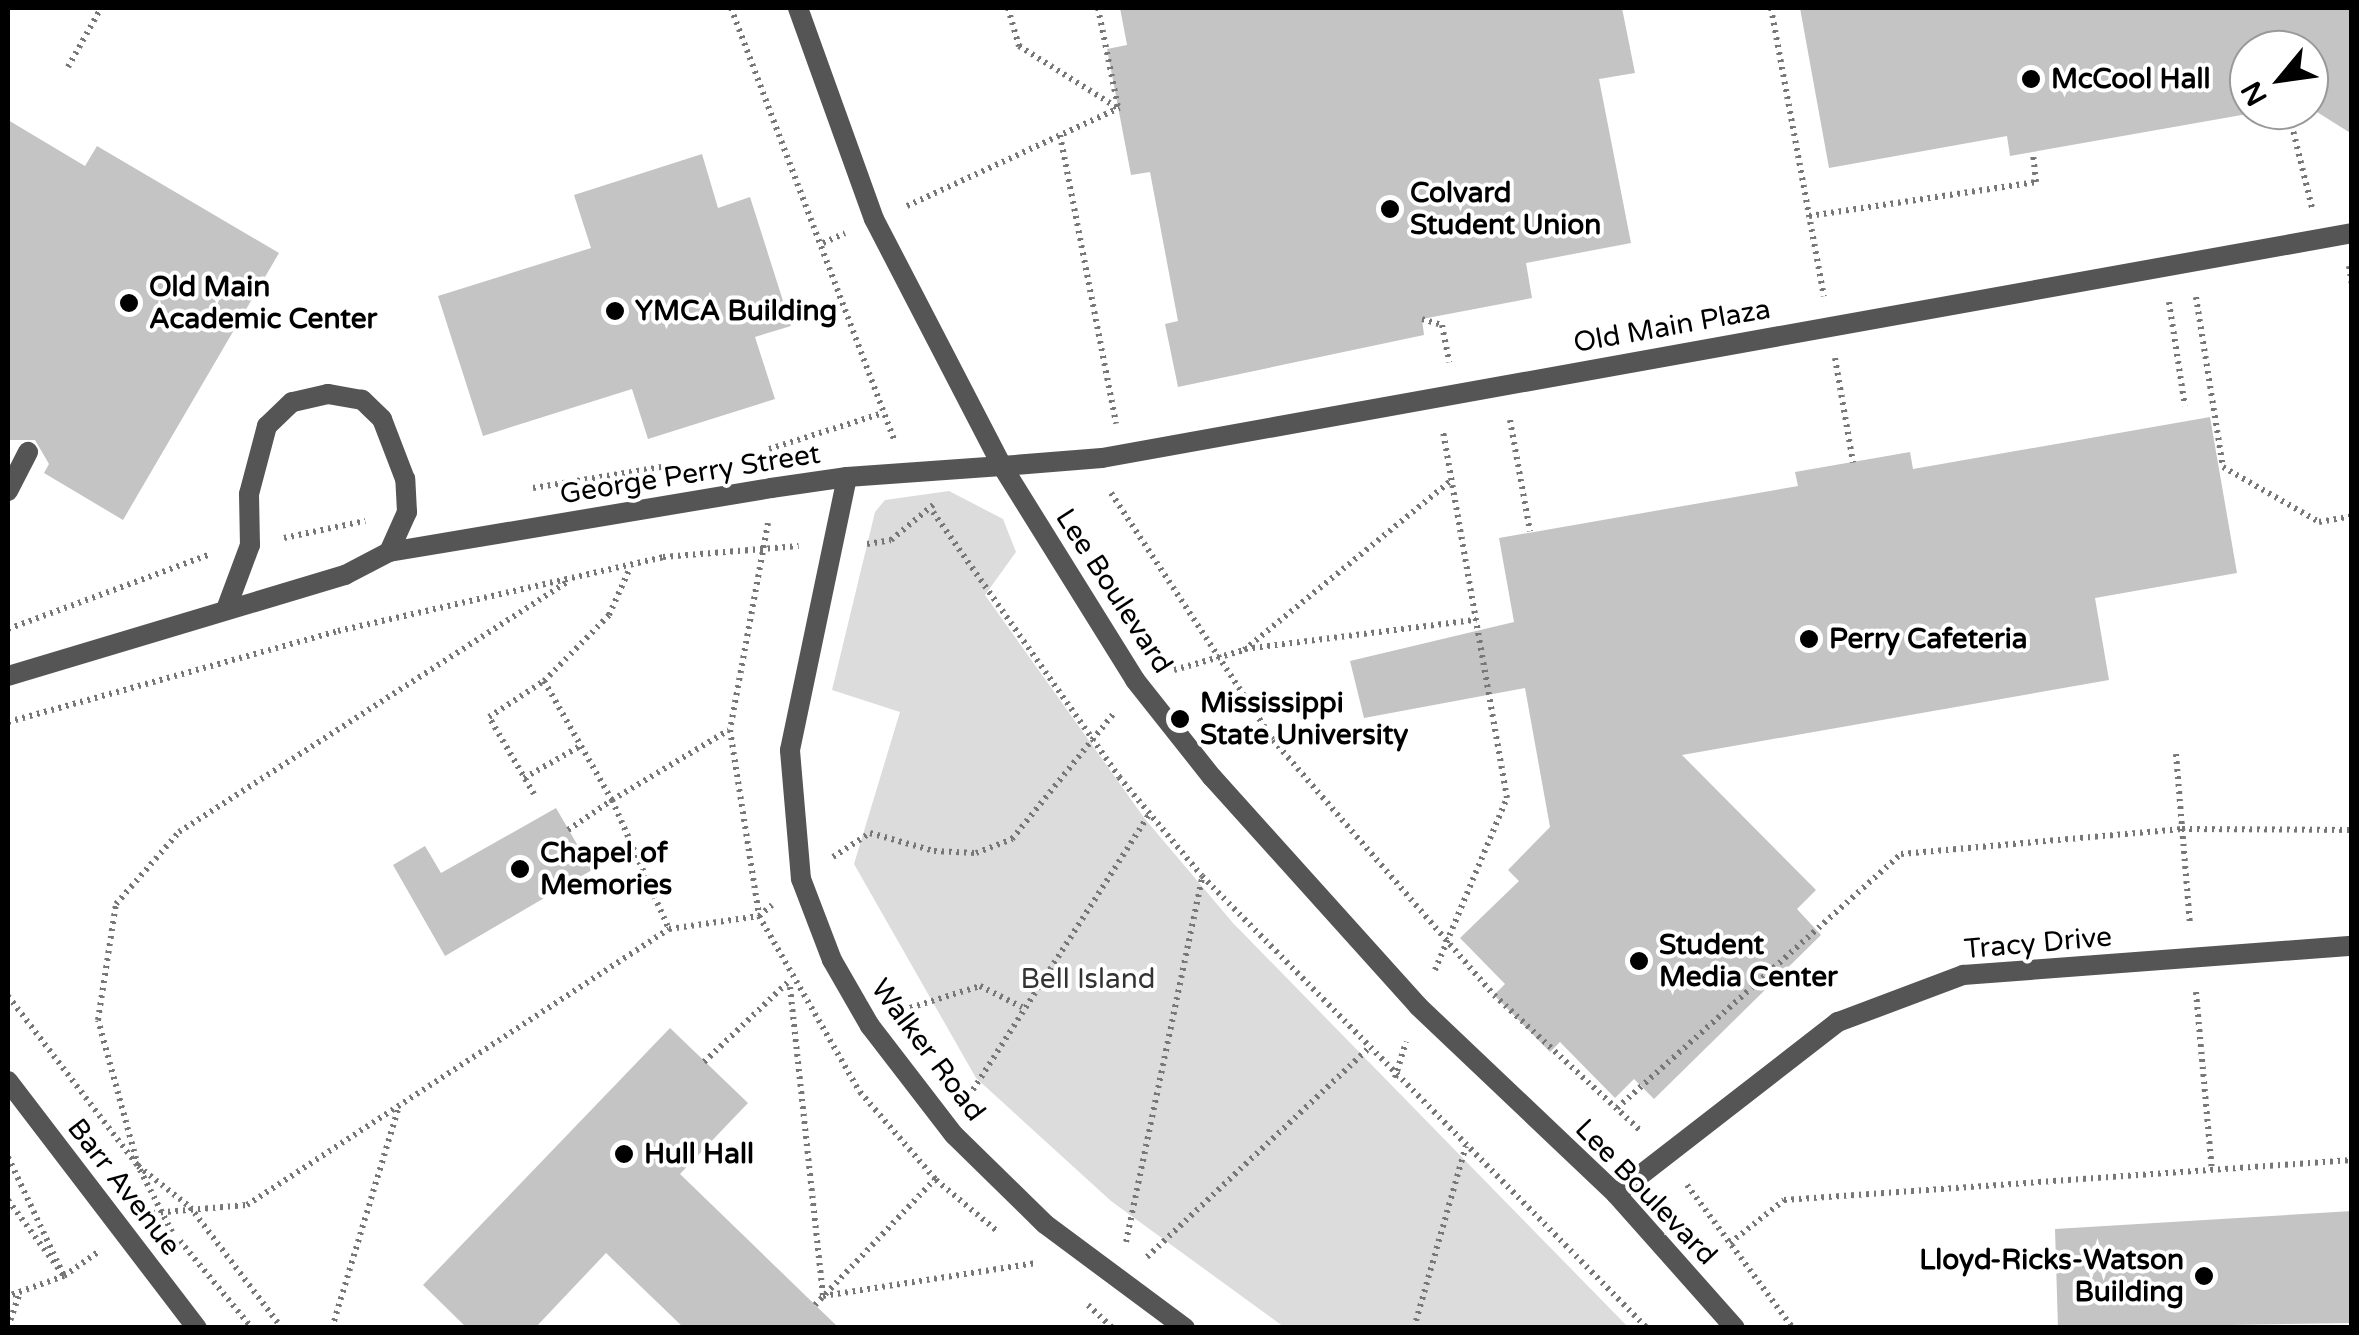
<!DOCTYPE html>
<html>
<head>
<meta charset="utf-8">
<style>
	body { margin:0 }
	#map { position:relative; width:2359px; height:1335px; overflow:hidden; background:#fff; font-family:"Varela Round",sans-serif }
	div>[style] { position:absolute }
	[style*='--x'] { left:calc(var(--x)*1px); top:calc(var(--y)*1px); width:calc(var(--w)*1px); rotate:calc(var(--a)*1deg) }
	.green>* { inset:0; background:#dcdcdc }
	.building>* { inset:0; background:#c4c4c4 }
	.path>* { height:6px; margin-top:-3px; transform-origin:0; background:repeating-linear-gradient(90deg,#777 0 2.5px,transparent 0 7.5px) }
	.service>* { height:20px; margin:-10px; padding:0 10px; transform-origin:10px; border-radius:10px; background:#555 }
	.pedestrian>* { height:20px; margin:-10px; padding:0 10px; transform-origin:10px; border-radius:10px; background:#555 }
	.minor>* { height:20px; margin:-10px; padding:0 10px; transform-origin:10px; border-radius:10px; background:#555 }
	.tertiary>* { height:20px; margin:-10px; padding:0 10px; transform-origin:10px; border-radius:10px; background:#555 }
	.dots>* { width:28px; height:28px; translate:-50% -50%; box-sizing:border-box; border:5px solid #fff; border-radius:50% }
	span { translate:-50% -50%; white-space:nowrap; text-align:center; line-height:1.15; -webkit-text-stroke:8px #fff; paint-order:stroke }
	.poi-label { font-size:28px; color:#000; font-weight:700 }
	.left { translate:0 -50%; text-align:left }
	.right { translate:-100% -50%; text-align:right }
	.street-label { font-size:28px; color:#000 }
	.park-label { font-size:28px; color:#333 }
	.frame { position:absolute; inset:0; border:10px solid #000; pointer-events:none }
	.north { position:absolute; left:2229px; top:30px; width:100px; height:100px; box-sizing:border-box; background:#fff; border:2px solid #999; border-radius:50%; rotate:241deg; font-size:28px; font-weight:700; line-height:40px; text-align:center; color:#000 }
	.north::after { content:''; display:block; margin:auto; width:35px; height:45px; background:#000; clip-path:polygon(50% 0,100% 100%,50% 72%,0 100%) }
</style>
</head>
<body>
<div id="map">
	<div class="green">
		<i style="clip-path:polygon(949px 491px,1003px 519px,1016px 552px,985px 595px,1145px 819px,1233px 923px,1628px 1327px,1284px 1327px,1111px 1201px,976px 1078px,854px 864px,900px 712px,832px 690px,875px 512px,885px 500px)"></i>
	</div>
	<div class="building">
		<i style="clip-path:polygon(1120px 8px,1622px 8px,1635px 73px,1599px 79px,1631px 243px,1526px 263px,1532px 298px,1422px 319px,1424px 335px,1178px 387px,1165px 324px,1178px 321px,1150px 172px,1131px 175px,1107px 49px,1127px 45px)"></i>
		<i style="clip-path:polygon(1800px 8px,2352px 8px,2352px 134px,2309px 107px,2309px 50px,2249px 50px,2249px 110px,2270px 110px,2010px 156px,2007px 136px,1829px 168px)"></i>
		<i style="clip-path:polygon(8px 120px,85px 166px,97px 146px,279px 253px,123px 520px,44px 473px,49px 464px,35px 440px,8px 440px)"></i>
		<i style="clip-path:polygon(702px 154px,718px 208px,750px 197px,791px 326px,755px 337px,775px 399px,648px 439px,632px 389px,483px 436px,438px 296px,591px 248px,574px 195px)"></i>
		<i style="clip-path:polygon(2210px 417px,2237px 573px,2095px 598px,2109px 680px,1682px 755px,1816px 890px,1797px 909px,1821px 935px,1654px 1099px,1634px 1079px,1615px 1098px,1560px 1042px,1550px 1052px,1494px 995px,1505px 984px,1460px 938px,1519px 881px,1508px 870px,1550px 827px,1525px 688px,1364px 718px,1350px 661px,1514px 622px,1499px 538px,1798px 486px,1795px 472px,1910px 452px,1913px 469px)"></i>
		<i style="clip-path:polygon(556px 808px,592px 870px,445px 956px,393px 865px,425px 846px,441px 873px)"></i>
		<i style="clip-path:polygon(670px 1028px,748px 1103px,680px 1174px,839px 1328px,684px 1328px,606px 1253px,535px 1328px,467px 1328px,423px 1285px)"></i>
		<i style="clip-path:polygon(2352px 1211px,2352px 1323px,2058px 1328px,2055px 1229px)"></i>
	</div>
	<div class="path">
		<i style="--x:731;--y:8;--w:463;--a:69.3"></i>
		<i style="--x:1008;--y:8;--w:40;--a:74"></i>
		<i style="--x:1019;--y:46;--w:117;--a:32.1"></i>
		<i style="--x:1098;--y:8;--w:101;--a:78.6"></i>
		<i style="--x:1771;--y:8;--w:293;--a:79.6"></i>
		<i style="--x:68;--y:67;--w:68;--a:-60.8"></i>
		<i style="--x:2288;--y:110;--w:101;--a:76.2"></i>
		<i style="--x:1060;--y:135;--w:294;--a:79"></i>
		<i style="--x:907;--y:206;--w:234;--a:-24.8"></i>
		<i style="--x:1809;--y:216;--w:230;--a:-8.5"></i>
		<i style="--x:2036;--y:182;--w:30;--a:-96"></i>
		<i style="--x:823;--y:243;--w:24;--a:-24"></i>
		<i style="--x:2349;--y:266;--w:19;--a:81"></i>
		<i style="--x:2196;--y:297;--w:172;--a:81"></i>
		<i style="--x:2223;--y:467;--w:111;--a:29.8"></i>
		<i style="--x:2319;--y:522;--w:34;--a:-10"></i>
		<i style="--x:2169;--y:302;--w:105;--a:81.3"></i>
		<i style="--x:1422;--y:319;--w:21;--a:17"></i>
		<i style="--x:1442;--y:325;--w:38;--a:79"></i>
		<i style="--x:1835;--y:358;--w:106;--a:80.2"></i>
		<i style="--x:1510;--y:420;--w:113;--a:79.8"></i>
		<i style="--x:769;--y:449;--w:120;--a:-17.5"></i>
		<i style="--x:533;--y:488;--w:143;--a:-9.3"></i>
		<i style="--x:1111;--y:493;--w:295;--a:56.7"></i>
		<i style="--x:1273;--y:740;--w:337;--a:49.1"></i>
		<i style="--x:1494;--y:995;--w:199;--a:42.8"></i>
		<i style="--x:933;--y:512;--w:324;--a:54.9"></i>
		<i style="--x:1119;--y:777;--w:129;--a:50"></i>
		<i style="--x:1202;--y:876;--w:634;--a:45.45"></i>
		<i style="--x:768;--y:523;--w:210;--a:100.4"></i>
		<i style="--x:730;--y:730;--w:188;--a:81.1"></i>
		<i style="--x:759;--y:916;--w:203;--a:60.2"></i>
		<i style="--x:860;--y:1092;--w:116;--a:49.2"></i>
		<i style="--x:936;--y:1180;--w:80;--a:39.9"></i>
		<i style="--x:284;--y:538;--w:83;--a:-11.9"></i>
		<i style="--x:867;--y:544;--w:24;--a:-9"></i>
		<i style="--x:891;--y:540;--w:55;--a:-39.8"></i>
		<i style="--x:8;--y:629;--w:213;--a:-20.3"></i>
		<i style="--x:1245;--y:649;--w:233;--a:-7.2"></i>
		<i style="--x:1174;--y:670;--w:73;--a:-15.9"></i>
		<i style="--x:1244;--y:650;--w:269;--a:-39.3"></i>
		<i style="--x:544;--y:681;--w:137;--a:60.3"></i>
		<i style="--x:612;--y:800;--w:136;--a:-30.9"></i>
		<i style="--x:8;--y:722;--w:342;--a:-15.4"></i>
		<i style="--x:338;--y:631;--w:333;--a:-12.8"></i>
		<i style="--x:663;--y:557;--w:136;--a:-4.6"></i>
		<i style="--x:2176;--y:754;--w:171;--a:85.3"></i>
		<i style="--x:524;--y:778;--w:67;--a:-29.6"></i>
		<i style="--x:534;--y:794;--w:89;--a:-120.3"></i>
		<i style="--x:489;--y:717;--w:66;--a:-33.2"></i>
		<i style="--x:544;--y:681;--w:93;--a:-45.4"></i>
		<i style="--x:609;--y:615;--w:49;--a:-66"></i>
		<i style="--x:568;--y:830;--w:53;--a:-34.3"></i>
		<i style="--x:612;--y:800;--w:141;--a:66.2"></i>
		<i style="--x:833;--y:857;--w:44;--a:-33"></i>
		<i style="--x:870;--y:833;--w:66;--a:15.7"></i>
		<i style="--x:934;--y:851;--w:42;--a:2.7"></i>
		<i style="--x:976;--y:853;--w:39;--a:-21"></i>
		<i style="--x:1012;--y:839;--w:164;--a:-51"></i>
		<i style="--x:1435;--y:970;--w:186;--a:-67.3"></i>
		<i style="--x:1507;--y:798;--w:371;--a:-99.9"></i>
		<i style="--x:790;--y:987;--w:311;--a:83.9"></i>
		<i style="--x:823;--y:1296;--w:216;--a:-8.8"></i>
		<i style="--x:2196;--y:992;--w:179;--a:84.9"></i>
		<i style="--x:8;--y:996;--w:214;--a:52.6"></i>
		<i style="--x:138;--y:1166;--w:66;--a:38.3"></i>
		<i style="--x:190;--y:1207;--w:152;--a:52.8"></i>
		<i style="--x:903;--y:1010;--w:81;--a:-17.3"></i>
		<i style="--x:980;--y:986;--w:47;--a:26.6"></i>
		<i style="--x:704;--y:1062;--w:117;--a:-43.6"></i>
		<i style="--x:1395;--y:1078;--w:38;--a:-73"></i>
		<i style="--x:969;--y:1096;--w:334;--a:-57.4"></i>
		<i style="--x:1617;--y:1108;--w:381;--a:-41.8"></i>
		<i style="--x:1901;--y:854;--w:282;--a:-5.1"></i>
		<i style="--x:2182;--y:829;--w:170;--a:0.3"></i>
		<i style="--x:8;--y:1157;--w:132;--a:64.8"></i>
		<i style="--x:64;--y:1276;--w:42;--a:-35.2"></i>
		<i style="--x:1687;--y:1185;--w:178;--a:53.5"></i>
		<i style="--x:8;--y:1200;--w:94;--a:53.6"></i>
		<i style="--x:64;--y:1276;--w:59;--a:160.3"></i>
		<i style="--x:153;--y:1213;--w:94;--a:-4.9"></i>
		<i style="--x:247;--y:1205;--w:504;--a:-33.19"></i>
		<i style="--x:669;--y:929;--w:91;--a:-8.2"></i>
		<i style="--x:759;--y:916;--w:17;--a:-40"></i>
		<i style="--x:172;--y:1232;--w:74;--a:-117.3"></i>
		<i style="--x:138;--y:1166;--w:151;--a:-105.3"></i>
		<i style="--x:98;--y:1020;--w:117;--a:-81.2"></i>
		<i style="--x:116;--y:904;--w:96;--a:-48.8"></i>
		<i style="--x:179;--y:832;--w:464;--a:-32.8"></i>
		<i style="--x:180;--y:1241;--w:113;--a:50.4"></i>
		<i style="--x:1126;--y:1242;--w:372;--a:-78.2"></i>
		<i style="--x:1730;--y:1243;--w:69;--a:-38.5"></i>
		<i style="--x:1784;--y:1200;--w:569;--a:-4.03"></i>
		<i style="--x:1147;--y:1257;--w:303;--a:-43.3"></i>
		<i style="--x:815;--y:1305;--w:177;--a:-46.4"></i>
		<i style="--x:1088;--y:1305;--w:34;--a:43"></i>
		<i style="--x:8;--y:1327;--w:37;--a:-71"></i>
		<i style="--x:332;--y:1328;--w:232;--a:-73.2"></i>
		<i style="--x:1414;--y:1328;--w:189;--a:-74.1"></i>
	</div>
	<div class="service">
		<i style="--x:771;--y:488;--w:77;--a:-8.2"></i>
		<i style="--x:8;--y:491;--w:44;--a:-62.9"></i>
	</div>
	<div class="pedestrian">
		<i style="--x:798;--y:8;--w:224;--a:70.2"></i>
		<i style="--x:874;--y:219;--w:278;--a:62.6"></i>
		<i style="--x:1002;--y:466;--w:100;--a:-4.6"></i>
		<i style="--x:1102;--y:458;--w:1270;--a:-10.2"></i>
		<i style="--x:389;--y:552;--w:387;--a:-9.5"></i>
	</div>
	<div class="minor">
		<i style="--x:8;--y:676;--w:352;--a:-16.7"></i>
		<i style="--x:345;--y:575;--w:50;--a:-27.6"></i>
		<i style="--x:389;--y:552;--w:44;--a:-65.8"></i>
		<i style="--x:407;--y:512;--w:33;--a:-93"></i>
		<i style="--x:405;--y:479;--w:64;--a:-111"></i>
		<i style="--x:382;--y:419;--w:28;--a:-136"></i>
		<i style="--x:362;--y:400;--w:35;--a:-170"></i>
		<i style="--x:328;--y:394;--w:37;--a:167"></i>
		<i style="--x:292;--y:402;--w:35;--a:136"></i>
		<i style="--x:267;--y:426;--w:70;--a:104.8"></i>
		<i style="--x:249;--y:494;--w:51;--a:88.9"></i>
		<i style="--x:250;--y:545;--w:66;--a:110.4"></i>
		<i style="--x:1616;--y:1194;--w:281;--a:-37.8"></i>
		<i style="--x:1838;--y:1022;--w:134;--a:-20.6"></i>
		<i style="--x:1963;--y:975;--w:390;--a:-4.3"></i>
		<i style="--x:1185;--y:1328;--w:174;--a:-143.4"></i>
		<i style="--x:1045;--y:1224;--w:127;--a:-135.6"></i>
		<i style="--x:954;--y:1135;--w:138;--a:-127.6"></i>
		<i style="--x:870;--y:1026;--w:76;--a:-119.9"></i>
		<i style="--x:832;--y:960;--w:87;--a:-110.9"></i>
		<i style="--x:801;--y:879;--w:129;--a:-94.9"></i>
		<i style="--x:790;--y:750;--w:279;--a:-78.2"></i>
		<i style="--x:847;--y:477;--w:155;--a:-4.1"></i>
		<i style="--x:1002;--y:466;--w:252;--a:58.1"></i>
		<i style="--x:1135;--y:680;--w:124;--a:51.6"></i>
		<i style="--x:1212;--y:777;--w:308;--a:48"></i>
		<i style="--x:1418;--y:1006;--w:273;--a:43.5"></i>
		<i style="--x:1616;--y:1194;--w:179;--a:48.4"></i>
	</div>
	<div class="tertiary">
		<i style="--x:8;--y:1081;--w:311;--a:52.6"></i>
	</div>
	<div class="dots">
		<i style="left:2031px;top:79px;background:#000"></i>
		<i style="left:1390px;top:209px;background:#000"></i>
		<i style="left:129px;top:303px;background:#000"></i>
		<i style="left:615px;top:311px;background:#000"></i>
		<i style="left:1809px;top:639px;background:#000"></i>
		<i style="left:1180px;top:719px;background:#000"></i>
		<i style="left:520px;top:869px;background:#000"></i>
		<i style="left:1639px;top:961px;background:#000"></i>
		<i style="left:624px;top:1154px;background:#000"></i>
		<i style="left:2204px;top:1276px;background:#000"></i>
	</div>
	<div class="poi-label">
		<span class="left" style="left:2051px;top:79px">McCool Hall</span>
		<span class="left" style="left:1410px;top:209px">Colvard<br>Student Union</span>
		<span class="left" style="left:149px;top:303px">Old Main<br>Academic Center</span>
		<span class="left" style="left:635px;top:311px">YMCA Building</span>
		<span class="left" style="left:1829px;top:639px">Perry Cafeteria</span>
		<span class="left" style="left:1200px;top:719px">Mississippi<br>State University</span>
		<span class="left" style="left:540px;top:869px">Chapel of<br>Memories</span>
		<span class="left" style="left:1659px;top:961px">Student<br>Media Center</span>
		<span class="left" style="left:644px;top:1154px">Hull Hall</span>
		<span class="right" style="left:2184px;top:1276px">Lloyd-Ricks-Watson<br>Building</span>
	</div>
	<div class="street-label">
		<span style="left:1672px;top:326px;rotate:-10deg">Old Main Plaza</span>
		<span style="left:690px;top:474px;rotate:-9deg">George Perry Street</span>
		<span style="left:1114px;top:591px;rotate:57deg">Lee Boulevard</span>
		<span style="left:2038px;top:943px;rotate:-5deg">Tracy Drive</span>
		<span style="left:928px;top:1050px;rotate:53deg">Walker Road</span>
		<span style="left:124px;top:1187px;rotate:52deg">Barr Avenue</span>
		<span style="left:1646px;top:1192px;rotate:46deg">Lee Boulevard</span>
	</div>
	<div class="park-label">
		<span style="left:1088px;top:979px">Bell Island</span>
	</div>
	<div class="frame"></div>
	<div class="north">N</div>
</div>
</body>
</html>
